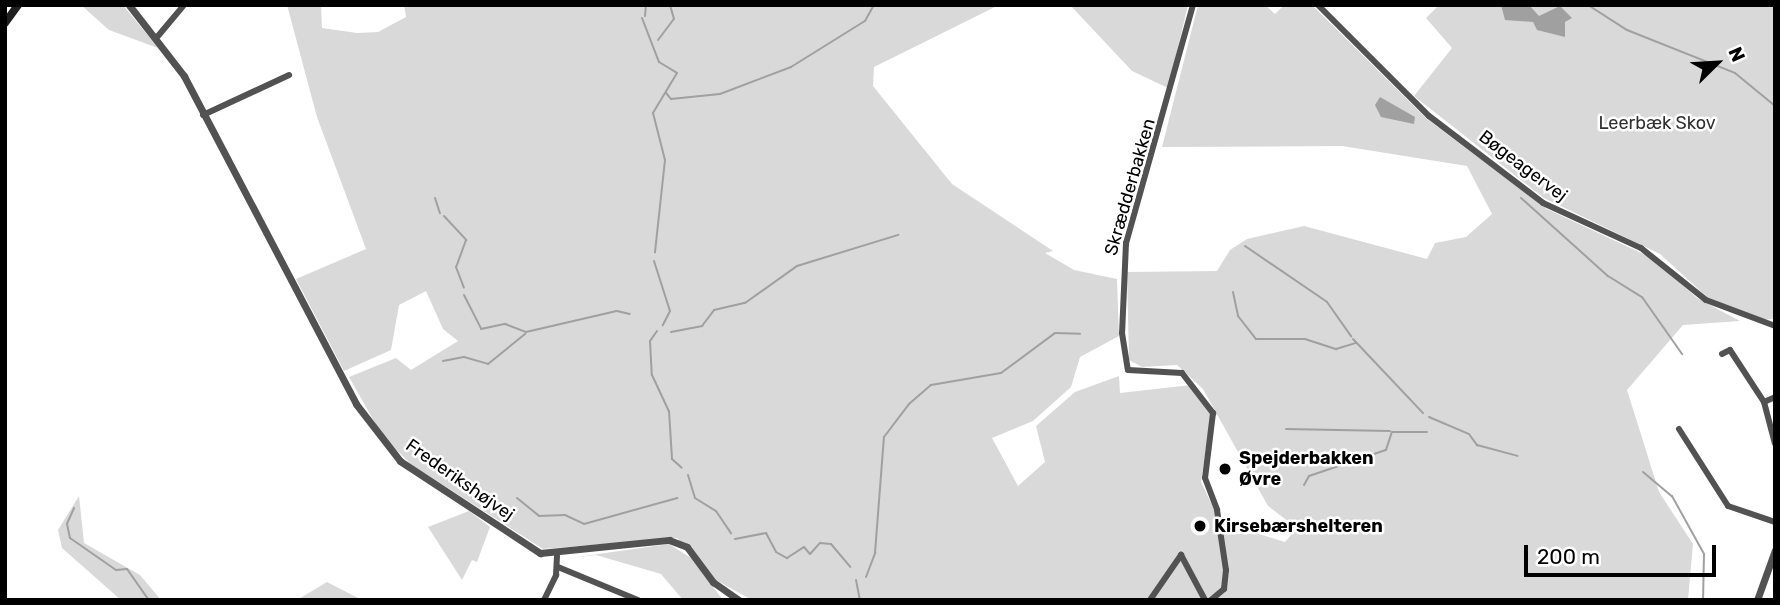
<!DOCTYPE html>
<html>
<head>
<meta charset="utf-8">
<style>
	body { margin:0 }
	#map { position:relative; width:1780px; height:605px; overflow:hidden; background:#fff; font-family:Rubik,sans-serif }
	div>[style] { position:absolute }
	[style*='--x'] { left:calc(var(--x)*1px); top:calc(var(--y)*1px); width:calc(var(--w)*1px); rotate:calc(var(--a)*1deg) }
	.green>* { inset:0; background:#d9d9d9 }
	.water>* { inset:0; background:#a0a0a0 }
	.stream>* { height:2px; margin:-1px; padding:0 1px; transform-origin:1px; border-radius:1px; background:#a0a0a0 }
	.minor>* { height:6px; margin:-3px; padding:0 3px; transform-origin:3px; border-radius:3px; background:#525252 }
	.tertiary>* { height:7px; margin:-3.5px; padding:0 3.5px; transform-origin:3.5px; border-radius:3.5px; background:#525252 }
	.secondary>* { height:8px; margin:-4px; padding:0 4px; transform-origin:4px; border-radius:4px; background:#1f1f1f }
	.dots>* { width:19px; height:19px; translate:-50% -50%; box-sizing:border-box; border:4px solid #fff; border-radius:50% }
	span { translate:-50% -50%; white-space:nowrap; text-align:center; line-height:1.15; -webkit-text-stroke:5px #fff; paint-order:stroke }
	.park-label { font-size:18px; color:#303030 }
	.street-label { font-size:18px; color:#000 }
	.poi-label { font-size:18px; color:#000; font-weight:700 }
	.left { translate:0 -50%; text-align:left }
	.frame { position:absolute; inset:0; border:7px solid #000; pointer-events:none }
	.north { position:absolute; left:1682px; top:28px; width:70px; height:70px; -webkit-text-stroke:5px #fff; paint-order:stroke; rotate:66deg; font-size:19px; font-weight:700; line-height:28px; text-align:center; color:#000 }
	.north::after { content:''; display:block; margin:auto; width:24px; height:32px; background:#000; clip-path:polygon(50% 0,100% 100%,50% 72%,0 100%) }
	.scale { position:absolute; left:1524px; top:545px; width:192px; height:32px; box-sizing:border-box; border:4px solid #000; border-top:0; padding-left:9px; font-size:21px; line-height:24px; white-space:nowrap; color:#000; -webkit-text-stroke:5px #fff; paint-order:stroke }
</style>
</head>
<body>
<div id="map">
	<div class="green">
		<i style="clip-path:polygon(81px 5px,123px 5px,158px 48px,109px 30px)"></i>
		<i style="clip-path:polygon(287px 5px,321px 5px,322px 28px,357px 33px,378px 32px,406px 17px,404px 5px,999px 5px,874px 67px,873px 86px,952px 184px,1053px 251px,1045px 253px,1074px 270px,1117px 279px,1119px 336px,1080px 357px,1071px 387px,1033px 421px,992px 438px,1018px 486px,1045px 462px,1036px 426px,1075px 392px,1119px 376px,1120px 393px,1191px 385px,1211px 414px,1201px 482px,1226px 534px,1259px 534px,1285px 542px,1297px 528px,1268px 506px,1203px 389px,1177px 365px,1142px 367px,1129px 360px,1127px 272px,1217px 271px,1230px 250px,1247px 239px,1304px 226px,1427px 259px,1435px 243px,1466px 237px,1492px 214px,1467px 166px,1342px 146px,1162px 147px,1198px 5px,1265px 5px,1275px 14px,1284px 5px,1312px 5px,1427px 119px,1547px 209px,1654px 259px,1697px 298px,1740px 321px,1683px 325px,1627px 390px,1659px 492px,1693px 544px,1688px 600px,752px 600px,716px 580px,677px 538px,543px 549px,412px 465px,383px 437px,349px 377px,396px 358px,411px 370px,458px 341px,443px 329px,426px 291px,399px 305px,391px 350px,344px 371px,296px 279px,366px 249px,317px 117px)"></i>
		<i style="clip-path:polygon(1070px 5px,1188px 5px,1168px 88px,1132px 71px)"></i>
		<i style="clip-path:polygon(1439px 5px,1775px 5px,1775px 319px,1753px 320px,1707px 297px,1660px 254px,1544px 198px,1414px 96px,1452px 48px,1426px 18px)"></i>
		<i style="clip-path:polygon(79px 496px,84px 543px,140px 575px,161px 600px,121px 600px,62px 548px,58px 530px)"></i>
		<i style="clip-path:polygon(469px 511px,490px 527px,477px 562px,472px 560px,462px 580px,428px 527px)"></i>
		<i style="clip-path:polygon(669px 544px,691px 558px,723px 600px,683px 600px,661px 574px,596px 555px,570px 558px)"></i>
		<i style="clip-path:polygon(327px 582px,362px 600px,297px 600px)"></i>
	</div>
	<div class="water">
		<i style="clip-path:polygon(1529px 5px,1539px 16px,1560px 6px,1572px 18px,1565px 22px,1565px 37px,1537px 30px,1533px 22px,1505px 20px,1501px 5px)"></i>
		<i style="clip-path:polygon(1380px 97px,1415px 117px,1414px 124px,1381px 117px,1375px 105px)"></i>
	</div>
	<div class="stream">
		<i style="--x:1588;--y:5;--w:46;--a:32.7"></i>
		<i style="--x:1627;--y:30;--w:116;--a:21.7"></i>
		<i style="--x:1735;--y:73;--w:52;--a:39.5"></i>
		<i style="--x:645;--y:16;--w:11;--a:-85"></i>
		<i style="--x:642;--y:18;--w:47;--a:68.9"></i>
		<i style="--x:659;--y:62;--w:21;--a:31"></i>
		<i style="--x:677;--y:73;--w:47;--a:121"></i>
		<i style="--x:653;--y:113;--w:49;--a:75.7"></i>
		<i style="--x:665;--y:160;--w:93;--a:96.2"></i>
		<i style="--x:658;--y:40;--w:26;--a:-53"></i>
		<i style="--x:674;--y:19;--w:15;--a:-106"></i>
		<i style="--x:666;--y:93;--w:8;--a:50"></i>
		<i style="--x:671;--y:99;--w:49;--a:-5.8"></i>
		<i style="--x:720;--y:94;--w:76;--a:-20.8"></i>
		<i style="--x:791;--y:67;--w:87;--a:-31.9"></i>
		<i style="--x:865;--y:21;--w:18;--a:-61"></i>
		<i style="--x:435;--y:198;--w:16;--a:72"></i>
		<i style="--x:1521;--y:198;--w:117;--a:41.9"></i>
		<i style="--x:1608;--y:276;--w:40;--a:32"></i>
		<i style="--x:1642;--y:297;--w:70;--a:54.9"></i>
		<i style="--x:444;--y:216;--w:33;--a:47"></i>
		<i style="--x:466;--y:240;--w:29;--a:110"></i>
		<i style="--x:456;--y:267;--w:22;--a:69"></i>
		<i style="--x:1245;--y:246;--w:99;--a:34.3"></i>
		<i style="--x:1327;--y:302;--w:42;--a:54.8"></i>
		<i style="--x:654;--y:261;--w:52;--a:72.3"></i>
		<i style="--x:670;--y:311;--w:16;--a:117"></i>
		<i style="--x:1233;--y:292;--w:25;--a:78"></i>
		<i style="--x:1238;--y:316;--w:29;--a:52"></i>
		<i style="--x:1256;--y:339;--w:49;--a:0"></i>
		<i style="--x:1305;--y:339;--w:33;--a:18"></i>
		<i style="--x:1336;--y:349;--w:21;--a:-17"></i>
		<i style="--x:464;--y:295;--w:38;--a:63"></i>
		<i style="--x:481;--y:329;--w:25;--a:-12"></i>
		<i style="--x:505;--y:324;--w:22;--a:21"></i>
		<i style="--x:526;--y:332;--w:93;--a:-13"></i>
		<i style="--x:617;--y:311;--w:13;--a:13"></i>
		<i style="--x:657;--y:331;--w:12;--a:125"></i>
		<i style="--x:650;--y:341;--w:34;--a:87"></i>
		<i style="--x:652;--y:375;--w:40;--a:65"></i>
		<i style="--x:669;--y:411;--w:48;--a:86.4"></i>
		<i style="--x:672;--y:459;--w:13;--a:42"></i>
		<i style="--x:671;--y:332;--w:32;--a:-11"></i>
		<i style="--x:702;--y:326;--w:20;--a:-53"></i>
		<i style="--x:714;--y:310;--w:32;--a:-13"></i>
		<i style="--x:745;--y:303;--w:64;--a:-35.4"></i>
		<i style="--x:797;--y:266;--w:106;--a:-17.1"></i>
		<i style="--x:1353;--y:339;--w:102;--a:46.6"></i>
		<i style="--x:443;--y:361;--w:21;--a:-11"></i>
		<i style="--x:464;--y:357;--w:25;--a:16"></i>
		<i style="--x:488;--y:364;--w:48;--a:-39"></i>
		<i style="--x:1429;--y:417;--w:43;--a:23"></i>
		<i style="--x:1469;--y:434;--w:14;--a:54"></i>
		<i style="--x:1477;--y:445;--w:42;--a:15"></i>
		<i style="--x:1286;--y:429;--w:104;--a:1.1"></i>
		<i style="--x:1643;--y:472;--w:38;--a:40"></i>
		<i style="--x:1672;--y:496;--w:66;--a:61.1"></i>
		<i style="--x:1704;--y:554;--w:46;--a:91.2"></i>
		<i style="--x:688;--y:475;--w:24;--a:73"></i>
		<i style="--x:695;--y:498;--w:25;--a:32"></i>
		<i style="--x:716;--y:511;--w:27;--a:56"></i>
		<i style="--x:1304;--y:485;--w:10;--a:-61"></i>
		<i style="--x:1309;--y:476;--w:81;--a:-18.7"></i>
		<i style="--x:1386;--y:450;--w:19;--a:-72"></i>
		<i style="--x:1392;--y:432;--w:35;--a:0"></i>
		<i style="--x:517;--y:498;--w:28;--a:39"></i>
		<i style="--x:539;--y:516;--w:26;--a:-2"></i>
		<i style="--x:565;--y:515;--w:21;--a:25"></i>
		<i style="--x:584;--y:524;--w:97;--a:-15.6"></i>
		<i style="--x:74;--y:508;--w:17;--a:114"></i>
		<i style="--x:67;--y:524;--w:14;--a:78"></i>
		<i style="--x:70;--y:538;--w:56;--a:34.8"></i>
		<i style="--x:116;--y:570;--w:11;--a:-5"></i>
		<i style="--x:127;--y:569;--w:38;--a:55"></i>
		<i style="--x:735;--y:539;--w:32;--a:-11"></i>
		<i style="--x:766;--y:533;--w:21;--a:62"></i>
		<i style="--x:776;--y:552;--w:13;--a:29"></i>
		<i style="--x:787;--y:558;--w:20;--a:-33"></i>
		<i style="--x:804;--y:547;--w:9;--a:49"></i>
		<i style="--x:810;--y:554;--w:15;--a:-48"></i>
		<i style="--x:820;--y:543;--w:11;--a:5"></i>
		<i style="--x:831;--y:544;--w:30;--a:50"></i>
		<i style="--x:866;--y:577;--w:26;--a:-69"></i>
		<i style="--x:875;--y:553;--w:116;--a:-85.6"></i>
		<i style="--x:884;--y:437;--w:41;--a:-52.9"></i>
		<i style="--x:909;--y:404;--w:29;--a:-41"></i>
		<i style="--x:931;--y:385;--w:71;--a:-9.7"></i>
		<i style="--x:1001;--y:373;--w:67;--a:-36.5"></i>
		<i style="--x:1055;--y:333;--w:25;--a:2"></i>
		<i style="--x:856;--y:580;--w:20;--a:79"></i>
	</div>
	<div class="minor">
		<i style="--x:1193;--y:5;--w:247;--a:105.7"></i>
		<i style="--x:1126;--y:243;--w:90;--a:92.5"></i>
		<i style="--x:1122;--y:333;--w:37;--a:81"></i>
		<i style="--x:1128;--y:370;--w:54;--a:3.2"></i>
		<i style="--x:1182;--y:373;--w:51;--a:52.2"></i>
		<i style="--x:1213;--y:413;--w:65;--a:97"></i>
		<i style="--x:1205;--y:478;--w:34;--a:69"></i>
		<i style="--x:1217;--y:510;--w:61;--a:81.5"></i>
		<i style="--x:1226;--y:570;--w:19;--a:96"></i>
		<i style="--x:1224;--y:589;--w:17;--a:140"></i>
		<i style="--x:1318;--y:5;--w:157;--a:45"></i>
		<i style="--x:1429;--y:116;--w:143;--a:37.3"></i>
		<i style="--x:1543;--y:203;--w:108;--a:24.7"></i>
		<i style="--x:1641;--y:248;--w:83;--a:38.7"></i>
		<i style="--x:1706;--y:300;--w:74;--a:20.6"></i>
		<i style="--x:158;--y:36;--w:40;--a:-50"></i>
		<i style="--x:203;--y:115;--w:95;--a:-24.9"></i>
		<i style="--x:1722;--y:354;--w:9;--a:-27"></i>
		<i style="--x:1730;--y:350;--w:62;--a:56.8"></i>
		<i style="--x:1764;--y:402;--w:43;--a:75.3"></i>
		<i style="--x:1764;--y:402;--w:12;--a:-24"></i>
		<i style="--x:1679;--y:429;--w:91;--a:57.5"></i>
		<i style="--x:1728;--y:506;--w:50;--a:18.8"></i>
		<i style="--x:558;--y:567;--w:87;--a:22.4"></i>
		<i style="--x:544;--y:600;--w:28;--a:-64"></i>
		<i style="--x:556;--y:575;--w:19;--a:-87"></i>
		<i style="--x:1150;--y:600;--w:55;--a:-55.4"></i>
		<i style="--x:1181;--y:555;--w:51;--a:61.9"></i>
	</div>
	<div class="tertiary">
		<i style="--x:129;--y:5;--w:90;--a:52.2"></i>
		<i style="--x:184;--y:76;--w:370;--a:62.3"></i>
		<i style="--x:356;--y:404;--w:72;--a:52.3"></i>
		<i style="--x:400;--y:461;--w:168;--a:33.3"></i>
		<i style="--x:540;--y:553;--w:130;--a:-5.8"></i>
		<i style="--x:669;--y:540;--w:19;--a:21"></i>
		<i style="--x:687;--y:547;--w:44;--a:53.4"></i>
		<i style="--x:713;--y:582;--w:32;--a:35"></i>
		<i style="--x:1757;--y:600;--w:53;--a:-70.2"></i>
	</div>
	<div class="secondary">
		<i style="--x:5;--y:23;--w:22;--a:-54"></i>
	</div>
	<div class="dots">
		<i style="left:1225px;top:469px;background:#000"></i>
		<i style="left:1200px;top:526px;background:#000"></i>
	</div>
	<div class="park-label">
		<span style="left:1657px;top:123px">Leerbæk Skov</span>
	</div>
	<div class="street-label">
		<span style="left:1523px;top:166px;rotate:37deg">Bøgeagervej</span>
		<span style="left:1130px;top:187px;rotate:-74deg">Skrædderbakken</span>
		<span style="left:460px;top:480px;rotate:35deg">Frederikshøjvej</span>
	</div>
	<div class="poi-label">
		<span class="left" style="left:1239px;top:469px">Spejderbakken<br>Øvre</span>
		<span class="left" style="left:1214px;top:526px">Kirsebærshelteren</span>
	</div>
	<div class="frame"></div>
	<div class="north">N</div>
	<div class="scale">200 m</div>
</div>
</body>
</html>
